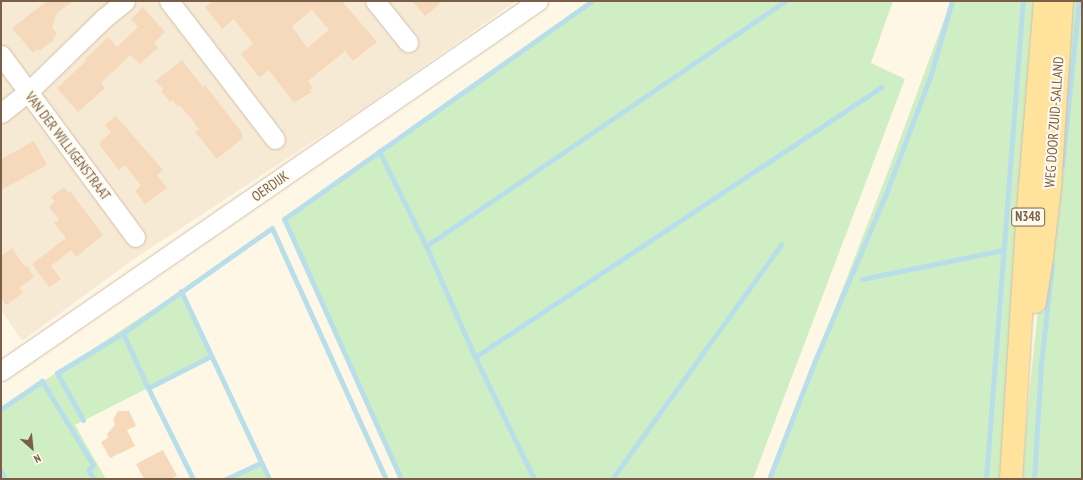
<!DOCTYPE html>
<html>
<head>
<meta charset="utf-8">
<style>
	body { margin:0 }
	#map { position:relative; width:1083px; height:480px; overflow:hidden; background:#fef7e6; font-family:"PT Sans Narrow",sans-serif }
	div>[style] { position:absolute }
	[style*='--x'] { left:calc(var(--x)*1px); top:calc(var(--y)*1px); width:calc(var(--w)*1px); rotate:calc(var(--a)*1deg) }
	.residential>* { inset:0; background:#f7ead4 }
	.green>* { inset:0; background:#d0eec3 }
	.stream>* { height:5px; margin:-2.5px; padding:0 2.5px; transform-origin:2.5px; border-radius:2.5px; background:#b8deea }
	.building>* { inset:0; background:#f6d8bb }
	.roads { filter:drop-shadow(0 0 1px #d1bfaa) drop-shadow(0 0 1px #d1bfaa) }
	.minor>* { height:19px; margin:-9.5px; padding:0 9.5px; transform-origin:9.5px; border-radius:9.5px; background:#fff }
	.major>* { height:22px; margin:-11px; padding:0 11px; transform-origin:11px; border-radius:11px; background:#ffe39c }
	span { translate:-50% -50%; white-space:nowrap; text-align:center; line-height:1.15; -webkit-text-stroke:4px #fffaee; paint-order:stroke }
	.shield-label span { padding:1px 3px; background:#fffaee; border:1px solid; border-radius:3px; -webkit-text-stroke-width:0 }
	.shield-label { font-size:13px; color:#7a5f48; font-weight:700 }
	.street-label { font-size:14px; color:#7a5f48 }
	.frame { position:absolute; inset:0; border:2px solid #7a5f48; pointer-events:none }
	.north { position:absolute; left:12px; top:428px; width:40px; height:40px; -webkit-text-stroke:3px #fffaee; paint-order:stroke; rotate:153deg; font-size:11px; font-weight:700; line-height:16px; text-align:center; color:#7a5f48 }
	.north::after { content:''; display:block; margin:auto; width:14px; height:18px; background:#7a5f48; clip-path:polygon(50% 0,100% 100%,50% 72%,0 100%) }
</style>
</head>
<body>
<div id="map">
	<div class="residential">
		<i style="clip-path:polygon(1px 1px,516px 1px,361px 110px,137px 257px,22px 341px,1px 310px)"></i>
	</div>
	<div class="green">
		<i style="clip-path:polygon(592px 1px,893px 1px,871px 63px,905px 79px,753px 479px,401px 479px,284px 219px)"></i>
		<i style="clip-path:polygon(951px 1px,1035px 1px,1001px 479px,769px 479px,890px 166px)"></i>
		<i style="clip-path:polygon(1070px 1px,1082px 1px,1082px 479px,1022px 479px,1029px 396px)"></i>
		<i style="clip-path:polygon(181px 291px,211px 356px,75px 425px,106px 479px,1px 479px,1px 409px)"></i>
		<i style="clip-path:polygon(261px 463px,269px 479px,226px 479px)"></i>
	</div>
	<div class="stream">
		<i style="--x:379;--y:151;--w:106;--a:63.7"></i>
		<i style="--x:426;--y:246;--w:121;--a:66.2"></i>
		<i style="--x:475;--y:357;--w:136;--a:64.2"></i>
		<i style="--x:1062;--y:167;--w:167;--a:-84.2"></i>
		<i style="--x:426;--y:246;--w:435;--a:-34.3"></i>
		<i style="--x:862;--y:279;--w:144;--a:-11.6"></i>
		<i style="--x:181;--y:291;--w:208;--a:64.9"></i>
		<i style="--x:123;--y:333;--w:60;--a:65.6"></i>
		<i style="--x:148;--y:388;--w:71;--a:-26.9"></i>
		<i style="--x:475;--y:357;--w:488;--a:-33.6"></i>
		<i style="--x:148;--y:388;--w:102;--a:63.7"></i>
		<i style="--x:1;--y:409;--w:50;--a:-34.3"></i>
		<i style="--x:42;--y:381;--w:98;--a:58.7"></i>
		<i style="--x:93;--y:465;--w:7;--a:135"></i>
		<i style="--x:88;--y:470;--w:11;--a:56"></i>
		<i style="--x:83;--y:420;--w:54;--a:-119"></i>
		<i style="--x:57;--y:373;--w:77;--a:-31.2"></i>
		<i style="--x:123;--y:333;--w:182;--a:-35.2"></i>
		<i style="--x:272;--y:228;--w:276;--a:65.6"></i>
		<i style="--x:1;--y:471;--w:9;--a:63"></i>
		<i style="--x:226;--y:479;--w:38;--a:-25"></i>
		<i style="--x:401;--y:479;--w:285;--a:-114.2"></i>
		<i style="--x:284;--y:219;--w:377;--a:-35.3"></i>
		<i style="--x:612;--y:479;--w:289;--a:-54.2"></i>
		<i style="--x:769;--y:479;--w:124;--a:-68.8"></i>
		<i style="--x:814;--y:363;--w:181;--a:-67"></i>
		<i style="--x:885;--y:196;--w:130;--a:-69.3"></i>
		<i style="--x:931;--y:74;--w:76;--a:-74"></i>
		<i style="--x:986;--y:479;--w:479;--a:-85.6"></i>
		<i style="--x:1034;--y:479;--w:115;--a:-86.5"></i>
		<i style="--x:1041;--y:364;--w:100;--a:-83.7"></i>
	</div>
	<div class="building">
		<i style="clip-path:polygon(47px 1px,73px 1px,57px 13px,52px 27px,57px 35px,53px 38px,54px 40px,39px 51px,38px 49px,33px 53px,12px 28px)"></i>
		<i style="clip-path:polygon(evenodd,212px 1px,342px 1px,377px 42px,353px 61px,345px 51px,308px 81px,313px 88px,310px 90px,312px 92px,294px 103px,269px 70px,260px 77px,258px 76px,241px 54px,253px 44px,234px 19px,222px 29px,205px 7px,212px 1px,312px 10px,329px 30px,307px 48px,292px 26px,312px 10px)"></i>
		<i style="clip-path:polygon(412px 1px,443px 1px,425px 16px)"></i>
		<i style="clip-path:polygon(143px 7px,165px 32px,154px 43px,158px 48px,140px 64px,130px 55px,101px 83px,105px 88px,78px 112px,57px 88px,86px 61px,85px 59px,108px 37px,117px 47px,138px 27px,131px 19px)"></i>
		<i style="clip-path:polygon(182px 60px,203px 87px,205px 85px,243px 134px,241px 136px,243px 138px,217px 159px,195px 132px,199px 129px,190px 117px,180px 106px,178px 107px,173px 100px,170px 102px,161px 91px,163px 89px,155px 81px)"></i>
		<i style="clip-path:polygon(116px 116px,163px 170px,157px 175px,167px 188px,145px 204px,135px 191px,141px 186px,125px 165px,119px 170px,99px 145px,101px 144px,100px 142px,111px 132px,105px 125px)"></i>
		<i style="clip-path:polygon(34px 141px,47px 165px,1px 190px,1px 159px)"></i>
		<i style="clip-path:polygon(64px 187px,68px 193px,70px 191px,103px 235px,76px 257px,71px 250px,51px 266px,61px 279px,49px 287px,32px 264px,66px 238px,54px 223px,59px 220px,49px 207px,55px 202px,51px 197px)"></i>
		<i style="clip-path:polygon(12px 248px,25px 267px,27px 266px,34px 277px,19px 288px,23px 293px,6px 305px,1px 298px,1px 256px)"></i>
		<i style="clip-path:polygon(118px 411px,129px 411px,136px 426px,127px 430px,135px 446px,110px 458px,101px 442px,108px 438px,107px 434px,115px 425px,113px 420px)"></i>
		<i style="clip-path:polygon(163px 450px,177px 476px,170px 479px,144px 479px,136px 464px)"></i>
	</div>
	<div class="roads">
		<div class="minor">
			<i style="--x:169;--y:1;--w:174;--a:52.5"></i>
			<i style="--x:375;--y:1;--w:53;--a:51.2"></i>
			<i style="--x:1;--y:55;--w:226;--a:53.6"></i>
			<i style="--x:1;--y:113;--w:34;--a:-38"></i>
			<i style="--x:28;--y:92;--w:106;--a:-44.2"></i>
			<i style="--x:104;--y:18;--w:27;--a:-39"></i>
			<i style="--x:1;--y:371;--w:652;--a:-34.57"></i>
		</div>
		<div class="major">
			<i style="--x:1035;--y:302;--w:46;--a:-81.2"></i>
			<i style="--x:1042;--y:257;--w:70;--a:-83.5"></i>
			<i style="--x:1050;--y:187;--w:186;--a:-86.3"></i>
			<i style="--x:1011;--y:479;--w:257;--a:-86.4"></i>
			<i style="--x:1027;--y:222;--w:222;--a:-85.3"></i>
		</div>
	</div>
	<div class="shield-label">
		<span style="left:1028px;top:217px">N348</span>
	</div>
	<div class="street-label">
		<span style="left:1054px;top:122px;rotate:-86deg">WEG DOOR ZUID-SALLAND</span>
		<span style="left:68px;top:146px;rotate:53deg">VAN DER WILLIGENSTRAAT</span>
		<span style="left:270px;top:186px;rotate:-35deg">OERDIJK</span>
	</div>
	<div class="frame"></div>
	<div class="north">N</div>
</div>
</body>
</html>
